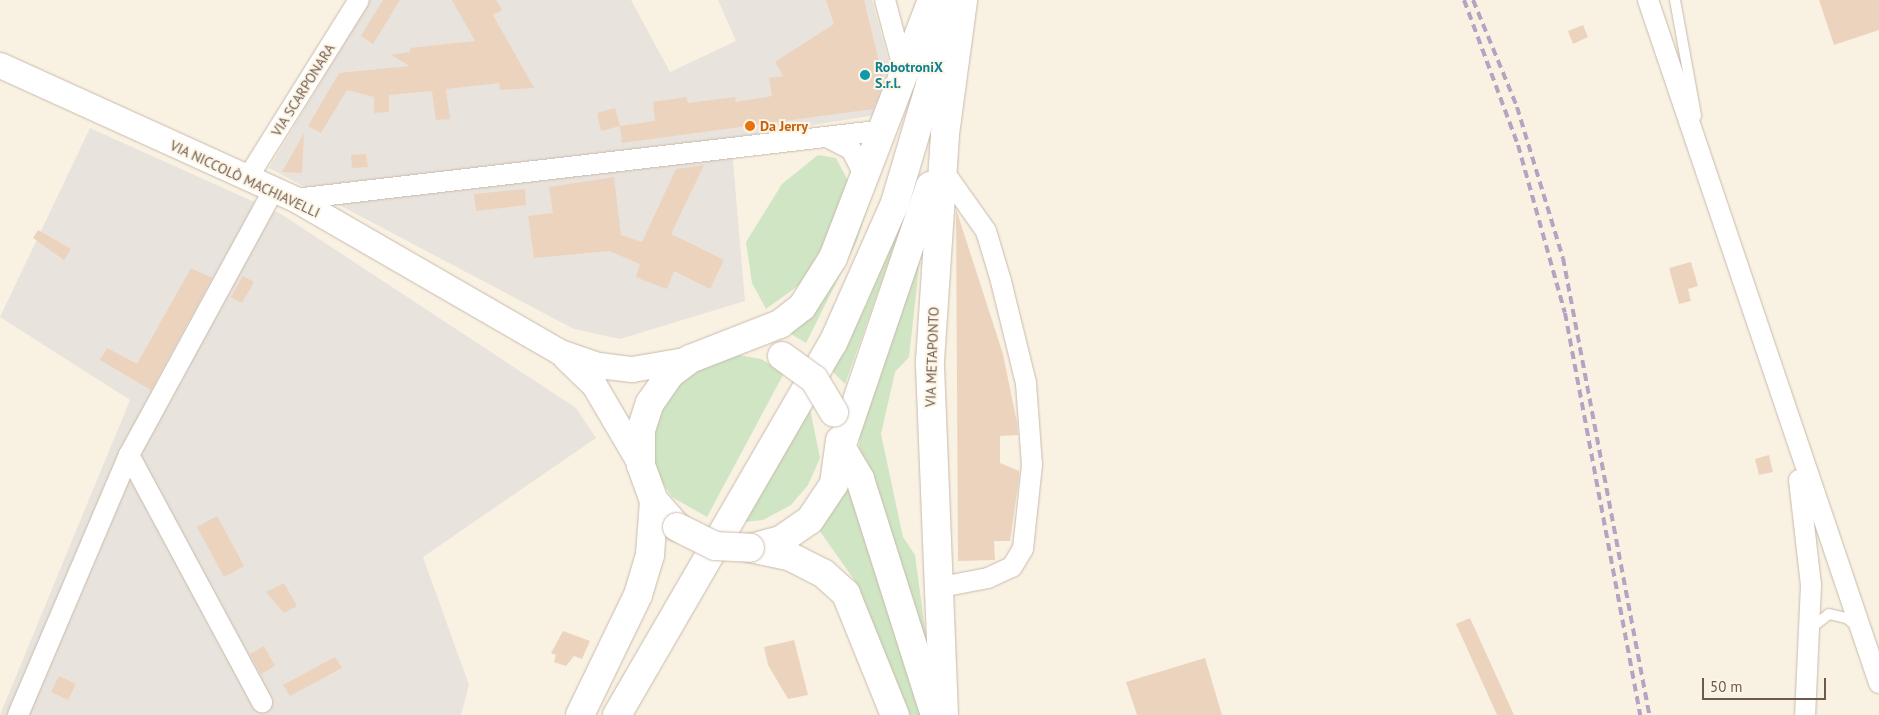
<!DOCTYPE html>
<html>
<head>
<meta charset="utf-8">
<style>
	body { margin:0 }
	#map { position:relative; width:1879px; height:715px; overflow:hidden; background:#f9f2e3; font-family:"PT Sans",sans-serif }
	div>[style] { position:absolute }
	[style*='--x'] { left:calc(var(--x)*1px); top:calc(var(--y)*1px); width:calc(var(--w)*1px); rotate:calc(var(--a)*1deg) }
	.industrial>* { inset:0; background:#e9e3dd }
	.green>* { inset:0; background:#cfe5c3 }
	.building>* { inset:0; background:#ecd3bd }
	.roads { filter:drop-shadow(0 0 1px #c8baab) drop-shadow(0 0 1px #c8baab) }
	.service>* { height:10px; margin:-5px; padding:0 5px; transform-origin:5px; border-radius:5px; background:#fff }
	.minor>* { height:20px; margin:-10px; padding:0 10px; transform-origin:10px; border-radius:10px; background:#fff }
	.tertiary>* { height:25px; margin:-12.5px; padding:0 12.5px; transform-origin:12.5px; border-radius:12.5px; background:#fff }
	.secondary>* { height:28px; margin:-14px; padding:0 14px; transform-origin:14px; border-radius:14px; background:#fff }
	.rail>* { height:4px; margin-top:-2px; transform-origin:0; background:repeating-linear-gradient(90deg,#b5a3c1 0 8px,transparent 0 13px) }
	.bridges { filter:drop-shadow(0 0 1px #cebcab) drop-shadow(0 0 1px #cebcab) }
	.secondary-bridge>* { height:28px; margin:-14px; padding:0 14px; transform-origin:14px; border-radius:14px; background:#fff }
	.dots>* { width:14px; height:14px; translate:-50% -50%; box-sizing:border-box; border:2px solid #fdf6e8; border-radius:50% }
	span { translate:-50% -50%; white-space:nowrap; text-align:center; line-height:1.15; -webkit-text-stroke:4px #fdf6e8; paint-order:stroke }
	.culture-label { font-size:14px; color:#0d838f; font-weight:700 }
	.left { translate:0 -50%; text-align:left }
	.street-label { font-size:14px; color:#6e5a4c }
	.food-label { font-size:14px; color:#c56008; font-weight:700 }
	.scale { position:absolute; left:1702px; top:678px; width:124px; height:22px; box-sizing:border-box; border:2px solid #6e5a4c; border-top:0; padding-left:6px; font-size:15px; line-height:18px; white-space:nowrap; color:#6e5a4c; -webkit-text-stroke:4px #fdf6e8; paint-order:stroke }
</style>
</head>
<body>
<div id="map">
	<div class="industrial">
		<i style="clip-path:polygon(370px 0,631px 0,670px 72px,736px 41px,718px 0,872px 0,891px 70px,876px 115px,731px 138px,745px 301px,620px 339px,574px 329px,269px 168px)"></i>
		<i style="clip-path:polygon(90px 128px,281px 214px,576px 408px,596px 438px,423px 557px,469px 685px,461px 715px,0 715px,130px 400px,0 317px)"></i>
	</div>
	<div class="green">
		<i style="clip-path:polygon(898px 118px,856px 243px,806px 343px,791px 334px,845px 250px)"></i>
		<i style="clip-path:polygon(818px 155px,836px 158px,848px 181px,835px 227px,799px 285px,766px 309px,752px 283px,746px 242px,782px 184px)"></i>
		<i style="clip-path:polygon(905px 199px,911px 200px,845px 384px,831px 370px,867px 303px)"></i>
		<i style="clip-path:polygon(922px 240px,909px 357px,895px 372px,881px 434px,903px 537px,915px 555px,929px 660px,859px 447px,862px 411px)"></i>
		<i style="clip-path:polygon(727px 353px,761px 359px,784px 373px,707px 517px,672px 497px,658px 476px,652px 450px,652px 417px,667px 388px)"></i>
		<i style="clip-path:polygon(809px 404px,820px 458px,808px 485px,791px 505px,763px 520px,743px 522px)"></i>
		<i style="clip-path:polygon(850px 484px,925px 715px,907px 715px,855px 581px,819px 530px)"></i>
	</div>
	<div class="building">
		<i style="clip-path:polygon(383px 0,400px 0,373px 44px,361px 36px)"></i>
		<i style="clip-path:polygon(452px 0,496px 0,502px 10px,493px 15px,534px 88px,500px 90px,499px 83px,446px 89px,450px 119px,436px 120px,432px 91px,389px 95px,389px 112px,374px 113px,374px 97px,347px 90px,321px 133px,308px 126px,339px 73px,410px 66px,391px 55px,410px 52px,410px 48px,475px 41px)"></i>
		<i style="clip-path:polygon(826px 0,864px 0,884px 82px,873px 109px,622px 143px,620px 126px,655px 121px,653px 102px,686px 97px,688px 103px,735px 97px,736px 102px,772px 96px,769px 78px,783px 76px,775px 62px,834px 24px)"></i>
		<i style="clip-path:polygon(1819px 0,1879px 0,1879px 30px,1834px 45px)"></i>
		<i style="clip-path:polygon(1583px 25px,1588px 37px,1573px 44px,1568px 31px)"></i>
		<i style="clip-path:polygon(615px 108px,620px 126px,601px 131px,597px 113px)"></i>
		<i style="clip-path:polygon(304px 133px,302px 173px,282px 172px)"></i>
		<i style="clip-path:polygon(366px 154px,368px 167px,352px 168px,351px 155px)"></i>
		<i style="clip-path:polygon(704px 165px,671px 234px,724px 260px,710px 289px,674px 271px,667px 289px,643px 280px,636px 277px,640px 264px,609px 251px,534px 258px,528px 216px,553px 213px,549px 187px,614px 177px,621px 235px,642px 242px,676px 169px)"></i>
		<i style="clip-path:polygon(525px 189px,526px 205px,476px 211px,474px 194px)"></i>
		<i style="clip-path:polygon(956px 209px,1003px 354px,1017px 423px,1018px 435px,1000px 436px,1000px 463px,1019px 471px,1019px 478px,1010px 541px,994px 541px,995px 560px,958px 561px)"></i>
		<i style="clip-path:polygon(38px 230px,71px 249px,64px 260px,33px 238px)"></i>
		<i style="clip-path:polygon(1691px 262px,1698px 286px,1688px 289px,1691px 301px,1679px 304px,1669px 268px)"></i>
		<i style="clip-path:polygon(191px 268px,212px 278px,151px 390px,100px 360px,107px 348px,137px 364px)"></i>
		<i style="clip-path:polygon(243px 276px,254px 282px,242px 303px,231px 297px)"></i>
		<i style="clip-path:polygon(1769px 455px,1773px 472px,1759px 475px,1755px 459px)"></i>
		<i style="clip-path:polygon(217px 516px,244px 566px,224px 577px,197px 527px)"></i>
		<i style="clip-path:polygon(284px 583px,297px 606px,284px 613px,266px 592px)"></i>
		<i style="clip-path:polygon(1470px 618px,1514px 715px,1497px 715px,1456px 624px)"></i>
		<i style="clip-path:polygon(563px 631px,590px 641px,582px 659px,574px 656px,566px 666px,554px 662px,556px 655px,551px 653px)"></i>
		<i style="clip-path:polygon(794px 640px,808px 695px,788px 699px,768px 665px,764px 647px)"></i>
		<i style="clip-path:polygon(264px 646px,275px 666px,261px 674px,250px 654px)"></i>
		<i style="clip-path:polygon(335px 657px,342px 668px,290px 696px,283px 685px)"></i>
		<i style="clip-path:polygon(1205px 658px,1222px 715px,1137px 715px,1126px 682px)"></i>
		<i style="clip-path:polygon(59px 676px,76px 684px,68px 700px,51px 692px)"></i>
	</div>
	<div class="roads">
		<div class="service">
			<i style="--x:1675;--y:0;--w:118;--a:79.7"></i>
			<i style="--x:1812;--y:627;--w:21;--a:-37"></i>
			<i style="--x:1829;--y:614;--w:18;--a:13"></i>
			<i style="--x:1847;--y:618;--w:12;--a:42"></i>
		</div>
		<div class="minor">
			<i style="--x:885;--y:0;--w:78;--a:75.1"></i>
			<i style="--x:1648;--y:0;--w:721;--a:71.31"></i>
			<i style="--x:827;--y:137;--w:27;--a:27"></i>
			<i style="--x:851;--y:149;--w:34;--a:63"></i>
			<i style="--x:247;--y:179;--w:211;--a:-58"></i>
			<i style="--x:295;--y:199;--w:594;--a:-6.67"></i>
			<i style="--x:129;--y:455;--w:281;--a:61.7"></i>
			<i style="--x:1799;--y:480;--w:106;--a:83.5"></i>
			<i style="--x:1811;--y:585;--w:130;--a:92.6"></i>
			<i style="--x:936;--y:588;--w:53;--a:-10.9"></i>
			<i style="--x:988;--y:578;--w:26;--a:-25"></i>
			<i style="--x:1012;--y:567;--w:21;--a:-59"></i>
			<i style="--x:1023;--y:549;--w:84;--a:-83.9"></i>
			<i style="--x:1032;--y:465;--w:82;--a:-94.2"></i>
			<i style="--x:1026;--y:383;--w:105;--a:-103.8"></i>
			<i style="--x:1001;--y:281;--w:52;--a:-106.7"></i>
			<i style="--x:986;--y:231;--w:76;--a:-125.4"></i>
			<i style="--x:18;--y:715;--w:283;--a:-66.9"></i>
			<i style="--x:129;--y:455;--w:301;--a:-61.4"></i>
		</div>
		<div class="tertiary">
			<i style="--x:0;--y:65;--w:324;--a:24.4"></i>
			<i style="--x:295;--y:199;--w:306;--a:30"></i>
			<i style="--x:560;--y:352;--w:40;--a:18.9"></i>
			<i style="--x:598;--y:365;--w:34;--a:7"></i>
			<i style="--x:632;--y:369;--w:59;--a:-9.8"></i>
			<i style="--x:566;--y:358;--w:39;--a:44"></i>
			<i style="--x:594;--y:385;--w:93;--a:59.6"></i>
		</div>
		<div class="secondary">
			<i style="--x:930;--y:186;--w:276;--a:108.8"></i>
			<i style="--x:841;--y:447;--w:37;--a:59"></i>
			<i style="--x:860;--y:479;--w:248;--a:72.4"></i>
			<i style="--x:677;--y:527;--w:35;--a:-131"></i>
			<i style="--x:654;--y:501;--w:38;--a:-110"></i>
			<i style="--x:641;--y:465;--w:35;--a:-90"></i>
			<i style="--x:641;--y:430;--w:28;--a:-72"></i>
			<i style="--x:650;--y:403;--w:35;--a:-55"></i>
			<i style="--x:670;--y:374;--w:25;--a:-37"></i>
			<i style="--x:690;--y:359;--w:97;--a:-21.3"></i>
			<i style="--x:780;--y:324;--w:28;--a:-38"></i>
			<i style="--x:802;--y:307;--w:58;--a:-57.7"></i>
			<i style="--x:833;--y:258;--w:276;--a:-69"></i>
			<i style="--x:750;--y:548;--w:40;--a:12"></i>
			<i style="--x:789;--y:556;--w:38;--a:27"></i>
			<i style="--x:823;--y:573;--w:31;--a:42"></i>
			<i style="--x:846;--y:594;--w:131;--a:68"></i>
			<i style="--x:751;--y:548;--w:31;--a:-15"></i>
			<i style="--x:781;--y:540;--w:35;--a:-35"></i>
			<i style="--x:810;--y:520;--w:43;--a:-56.3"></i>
			<i style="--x:834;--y:484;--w:44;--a:-82.2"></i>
			<i style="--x:580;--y:715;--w:133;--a:-64.2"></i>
			<i style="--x:638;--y:595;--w:42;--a:-73.3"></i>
			<i style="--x:650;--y:555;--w:54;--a:-85.8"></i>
			<i style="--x:617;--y:715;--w:430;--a:-59.9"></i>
			<i style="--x:833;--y:343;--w:153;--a:-66.1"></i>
			<i style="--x:895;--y:203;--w:123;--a:-73.5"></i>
			<i style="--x:930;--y:85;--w:87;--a:-78"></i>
			<i style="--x:944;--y:715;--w:354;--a:-92.3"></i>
			<i style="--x:930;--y:361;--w:227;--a:-86.2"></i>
			<i style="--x:945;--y:134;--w:135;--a:-82.3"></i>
		</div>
	</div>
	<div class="rail">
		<i style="--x:1464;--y:0;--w:155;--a:69.6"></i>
		<i style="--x:1518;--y:145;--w:174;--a:74.4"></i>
		<i style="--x:1565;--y:313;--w:409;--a:79.4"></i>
		<i style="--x:1473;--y:0;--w:116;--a:67.6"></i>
		<i style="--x:1517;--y:107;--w:158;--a:73.1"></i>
		<i style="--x:1563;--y:258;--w:465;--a:79.3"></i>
	</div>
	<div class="bridges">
		<div class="secondary-bridge">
			<i style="--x:782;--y:356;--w:39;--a:36"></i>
			<i style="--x:814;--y:379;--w:39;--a:59"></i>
			<i style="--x:677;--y:527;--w:42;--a:26.6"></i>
			<i style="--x:715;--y:546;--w:35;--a:3"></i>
		</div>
	</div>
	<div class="dots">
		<i style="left:865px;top:75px;background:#0f9aa8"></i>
		<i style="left:750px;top:126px;background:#e8710a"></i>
	</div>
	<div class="culture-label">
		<span class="left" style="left:875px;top:75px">RobotroniX<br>S.r.l.</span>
	</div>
	<div class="street-label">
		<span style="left:303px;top:90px;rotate:-58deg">VIA SCARPONARA</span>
		<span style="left:245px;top:179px;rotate:25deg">VIA NICCOLÒ MACHIAVELLI</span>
		<span style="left:932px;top:357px;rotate:-88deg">VIA METAPONTO</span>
	</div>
	<div class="food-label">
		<span class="left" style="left:760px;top:126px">Da Jerry</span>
	</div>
	<div class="scale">50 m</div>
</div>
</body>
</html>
